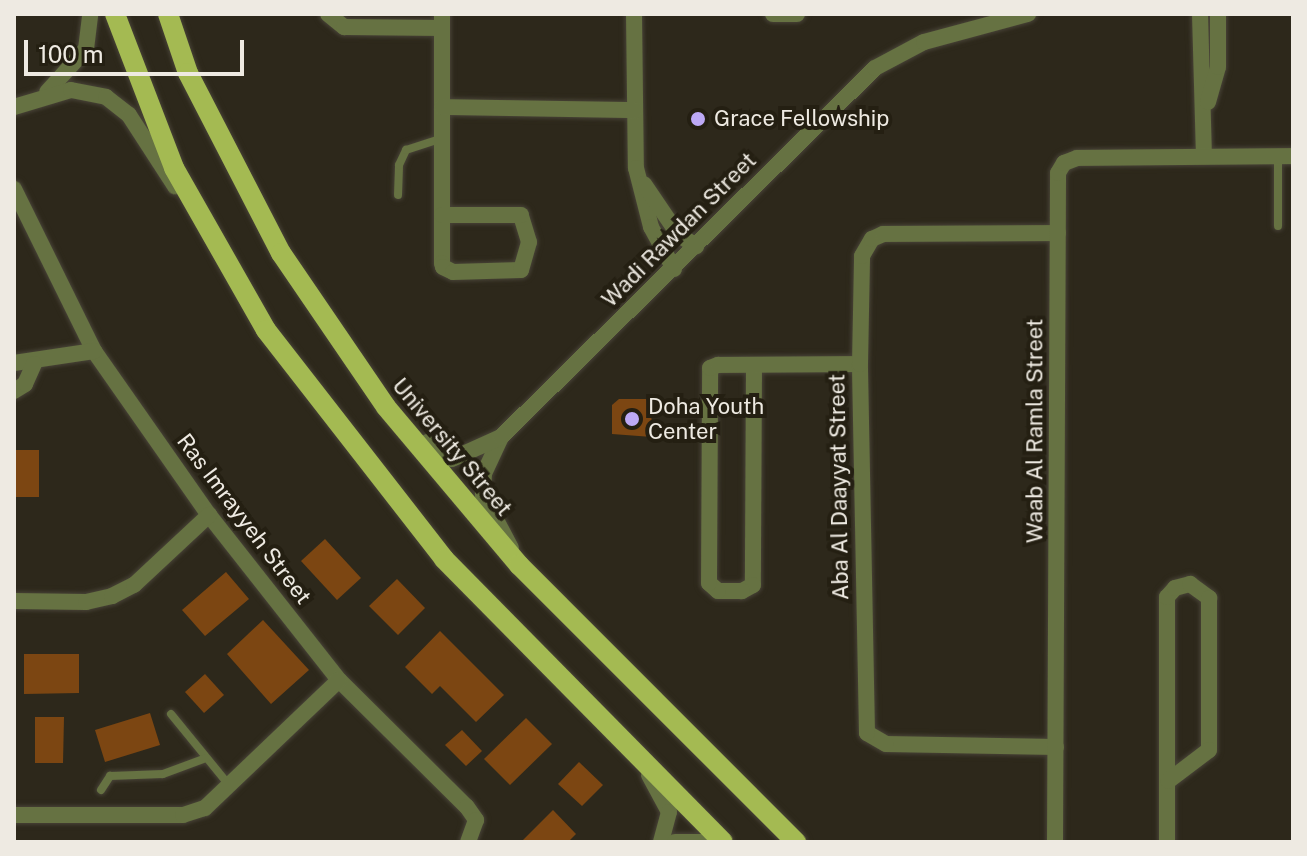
<!DOCTYPE html>
<html>
<head>
<meta charset="utf-8">
<style>
	body { margin:0 }
	#map { position:relative; width:1307px; height:856px; overflow:hidden; background:#2d281b; font-family:"Public Sans",sans-serif }
	div>[style] { position:absolute }
	[style*='--x'] { left:calc(var(--x)*1px); top:calc(var(--y)*1px); width:calc(var(--w)*1px); rotate:calc(var(--a)*1deg) }
	.building>* { inset:0; background:#7c4612 }
	.roads { filter:drop-shadow(0 0 2px #484337) drop-shadow(0 0 2px #484337) }
	.service>* { height:8px; margin:-4px; padding:0 4px; transform-origin:4px; border-radius:4px; background:#667242 }
	.minor>* { height:16px; margin:-8px; padding:0 8px; transform-origin:8px; border-radius:8px; background:#667242 }
	.primary>* { height:20px; margin:-10px; padding:0 10px; transform-origin:10px; border-radius:10px; background:#a4ba52 }
	.dots>* { width:22px; height:22px; translate:-50% -50%; box-sizing:border-box; border:4px solid #241f12; border-radius:50% }
	span { translate:-50% -50%; white-space:nowrap; text-align:center; line-height:1.15; -webkit-text-stroke:8px #241f12; paint-order:stroke }
	.poi-label { font-size:22px; color:#eeeae2 }
	.left { translate:0 -50%; text-align:left }
	.street-label { font-size:22px; color:#eeeae2 }
	.frame { position:absolute; inset:0; border:16px solid #eeeae2; pointer-events:none }
	.scale { position:absolute; left:24px; top:40px; width:220px; height:36px; box-sizing:border-box; border:4px solid #eeeae2; border-top:0; padding-left:10px; font-size:24px; line-height:28px; white-space:nowrap; color:#eeeae2; -webkit-text-stroke:6px #241f12; paint-order:stroke }
</style>
</head>
<body>
<div id="map">
	<div class="building">
		<i style="clip-path:polygon(619px 399px,646px 399px,651px 404px,652px 437px,612px 434px,612px 405px)"></i>
		<i style="clip-path:polygon(14px 450px,39px 450px,39px 497px,14px 497px)"></i>
		<i style="clip-path:polygon(325px 539px,361px 578px,337px 600px,301px 561px)"></i>
		<i style="clip-path:polygon(226px 572px,249px 599px,205px 636px,182px 610px)"></i>
		<i style="clip-path:polygon(397px 579px,425px 608px,398px 635px,369px 606px)"></i>
		<i style="clip-path:polygon(263px 620px,309px 670px,271px 704px,227px 654px)"></i>
		<i style="clip-path:polygon(440px 631px,504px 695px,476px 722px,440px 686px,432px 694px,405px 667px)"></i>
		<i style="clip-path:polygon(24px 654px,79px 654px,79px 693px,24px 694px)"></i>
		<i style="clip-path:polygon(205px 674px,224px 695px,204px 713px,185px 692px)"></i>
		<i style="clip-path:polygon(150px 713px,160px 745px,105px 762px,95px 730px)"></i>
		<i style="clip-path:polygon(35px 717px,64px 717px,63px 763px,35px 763px)"></i>
		<i style="clip-path:polygon(526px 718px,552px 744px,510px 785px,484px 759px)"></i>
		<i style="clip-path:polygon(462px 730px,482px 751px,466px 766px,445px 745px)"></i>
		<i style="clip-path:polygon(579px 762px,603px 785px,582px 806px,558px 784px)"></i>
		<i style="clip-path:polygon(553px 810px,576px 834px,568px 842px,521px 842px)"></i>
	</div>
	<div class="roads">
		<div class="service">
			<i style="--x:1278;--y:156;--w:70;--a:90"></i>
			<i style="--x:398;--y:195;--w:30;--a:-88"></i>
			<i style="--x:399;--y:165;--w:17;--a:-65"></i>
			<i style="--x:406;--y:150;--w:38;--a:-18"></i>
			<i style="--x:171;--y:714;--w:92;--a:50.8"></i>
			<i style="--x:101;--y:790;--w:17;--a:-57"></i>
			<i style="--x:110;--y:776;--w:53;--a:-2.2"></i>
			<i style="--x:163;--y:774;--w:46;--a:-20.4"></i>
		</div>
		<div class="minor">
			<i style="--x:328;--y:14;--w:21;--a:39"></i>
			<i style="--x:344;--y:27;--w:98;--a:0.6"></i>
			<i style="--x:442;--y:14;--w:249;--a:90"></i>
			<i style="--x:442;--y:263;--w:4;--a:76"></i>
			<i style="--x:443;--y:267;--w:11;--a:27"></i>
			<i style="--x:453;--y:272;--w:68;--a:-1.7"></i>
			<i style="--x:521;--y:270;--w:29;--a:-74"></i>
			<i style="--x:529;--y:242;--w:28;--a:-107"></i>
			<i style="--x:521;--y:215;--w:79;--a:180"></i>
			<i style="--x:634;--y:14;--w:154;--a:89.3"></i>
			<i style="--x:636;--y:168;--w:61;--a:75.7"></i>
			<i style="--x:651;--y:227;--w:48;--a:61.3"></i>
			<i style="--x:773;--y:14;--w:24;--a:0"></i>
			<i style="--x:1200;--y:14;--w:141;--a:88.4"></i>
			<i style="--x:47;--y:92;--w:58;--a:-47.8"></i>
			<i style="--x:86;--y:49;--w:35;--a:-83"></i>
			<i style="--x:1208;--y:102;--w:36;--a:-74"></i>
			<i style="--x:1218;--y:67;--w:53;--a:-90"></i>
			<i style="--x:14;--y:107;--w:59;--a:-16.6"></i>
			<i style="--x:71;--y:90;--w:36;--a:11"></i>
			<i style="--x:106;--y:97;--w:29;--a:38"></i>
			<i style="--x:129;--y:115;--w:85;--a:57.1"></i>
			<i style="--x:442;--y:107;--w:193;--a:0.9"></i>
			<i style="--x:644;--y:184;--w:60;--a:55.8"></i>
			<i style="--x:678;--y:234;--w:22;--a:34"></i>
			<i style="--x:14;--y:189;--w:181;--a:63.7"></i>
			<i style="--x:94;--y:351;--w:200;--a:55"></i>
			<i style="--x:209;--y:515;--w:210;--a:51.8"></i>
			<i style="--x:339;--y:680;--w:180;--a:44.8"></i>
			<i style="--x:467;--y:807;--w:16;--a:55"></i>
			<i style="--x:476;--y:820;--w:23;--a:110"></i>
			<i style="--x:14;--y:363;--w:81;--a:-8.5"></i>
			<i style="--x:754;--y:365;--w:220;--a:90.3"></i>
			<i style="--x:753;--y:585;--w:13;--a:151"></i>
			<i style="--x:742;--y:591;--w:24;--a:180"></i>
			<i style="--x:718;--y:591;--w:12;--a:-138"></i>
			<i style="--x:709;--y:583;--w:215;--a:-89.7"></i>
			<i style="--x:710;--y:368;--w:9;--a:-21"></i>
			<i style="--x:718;--y:365;--w:142;--a:-0.4"></i>
			<i style="--x:14;--y:391;--w:13;--a:-32"></i>
			<i style="--x:25;--y:384;--w:22;--a:-66"></i>
			<i style="--x:501;--y:437;--w:40;--a:115"></i>
			<i style="--x:484;--y:473;--w:22;--a:93"></i>
			<i style="--x:483;--y:495;--w:60;--a:62.2"></i>
			<i style="--x:427;--y:442;--w:30;--a:34"></i>
			<i style="--x:452;--y:459;--w:54;--a:-24.2"></i>
			<i style="--x:501;--y:437;--w:525;--a:-44.61"></i>
			<i style="--x:875;--y:68;--w:55;--a:-28"></i>
			<i style="--x:924;--y:42;--w:108;--a:-15.1"></i>
			<i style="--x:14;--y:601;--w:72;--a:0.8"></i>
			<i style="--x:86;--y:602;--w:27;--a:-13"></i>
			<i style="--x:112;--y:596;--w:25;--a:-27"></i>
			<i style="--x:134;--y:585;--w:103;--a:-43"></i>
			<i style="--x:1056;--y:747;--w:170;--a:-179"></i>
			<i style="--x:886;--y:744;--w:22;--a:-150"></i>
			<i style="--x:867;--y:733;--w:369;--a:-91.1"></i>
			<i style="--x:860;--y:364;--w:108;--a:-88.9"></i>
			<i style="--x:862;--y:256;--w:20;--a:-60"></i>
			<i style="--x:872;--y:239;--w:12;--a:-24"></i>
			<i style="--x:883;--y:234;--w:175;--a:-0.3"></i>
			<i style="--x:649;--y:775;--w:42;--a:61.6"></i>
			<i style="--x:669;--y:812;--w:31;--a:105"></i>
			<i style="--x:14;--y:815;--w:169;--a:0"></i>
			<i style="--x:183;--y:815;--w:23;--a:-18"></i>
			<i style="--x:205;--y:808;--w:185;--a:-43.7"></i>
			<i style="--x:675;--y:842;--w:29;--a:0"></i>
			<i style="--x:1055;--y:842;--w:669;--a:-89.74"></i>
			<i style="--x:1058;--y:173;--w:12;--a:-59"></i>
			<i style="--x:1064;--y:163;--w:14;--a:-21"></i>
			<i style="--x:1077;--y:158;--w:216;--a:-0.5"></i>
			<i style="--x:1167;--y:842;--w:245;--a:-90"></i>
			<i style="--x:1167;--y:597;--w:12;--a:-48"></i>
			<i style="--x:1175;--y:588;--w:16;--a:-15"></i>
			<i style="--x:1190;--y:584;--w:24;--a:36"></i>
			<i style="--x:1209;--y:598;--w:152;--a:90"></i>
			<i style="--x:1209;--y:750;--w:51;--a:142.9"></i>
		</div>
		<div class="primary">
			<i style="--x:115;--y:14;--w:165;--a:69"></i>
			<i style="--x:174;--y:168;--w:186;--a:60.4"></i>
			<i style="--x:266;--y:330;--w:290;--a:52.1"></i>
			<i style="--x:444;--y:559;--w:397;--a:45.4"></i>
			<i style="--x:168;--y:14;--w:62;--a:71.3"></i>
			<i style="--x:188;--y:73;--w:203;--a:62.7"></i>
			<i style="--x:281;--y:253;--w:186;--a:55.7"></i>
			<i style="--x:386;--y:407;--w:207;--a:49.9"></i>
			<i style="--x:519;--y:565;--w:392;--a:45"></i>
		</div>
	</div>
	<div class="dots">
		<i style="left:698px;top:119px;background:#bda9f5"></i>
		<i style="left:632px;top:419px;background:#bda9f5"></i>
	</div>
	<div class="poi-label">
		<span class="left" style="left:714px;top:119px">Grace Fellowship</span>
		<span class="left" style="left:648px;top:419px">Doha Youth<br>Center</span>
	</div>
	<div class="street-label">
		<span style="left:679px;top:230px;rotate:-45deg">Wadi Rawdan Street</span>
		<span style="left:1035px;top:431px;rotate:-90deg">Waab Al Ramla Street</span>
		<span style="left:452px;top:447px;rotate:50deg">University Street</span>
		<span style="left:839px;top:487px;rotate:-91deg">Aba Al Daayyat Street</span>
		<span style="left:244px;top:519px;rotate:53deg">Ras Imrayyeh Street</span>
	</div>
	<div class="frame"></div>
	<div class="scale">100 m</div>
</div>
</body>
</html>
